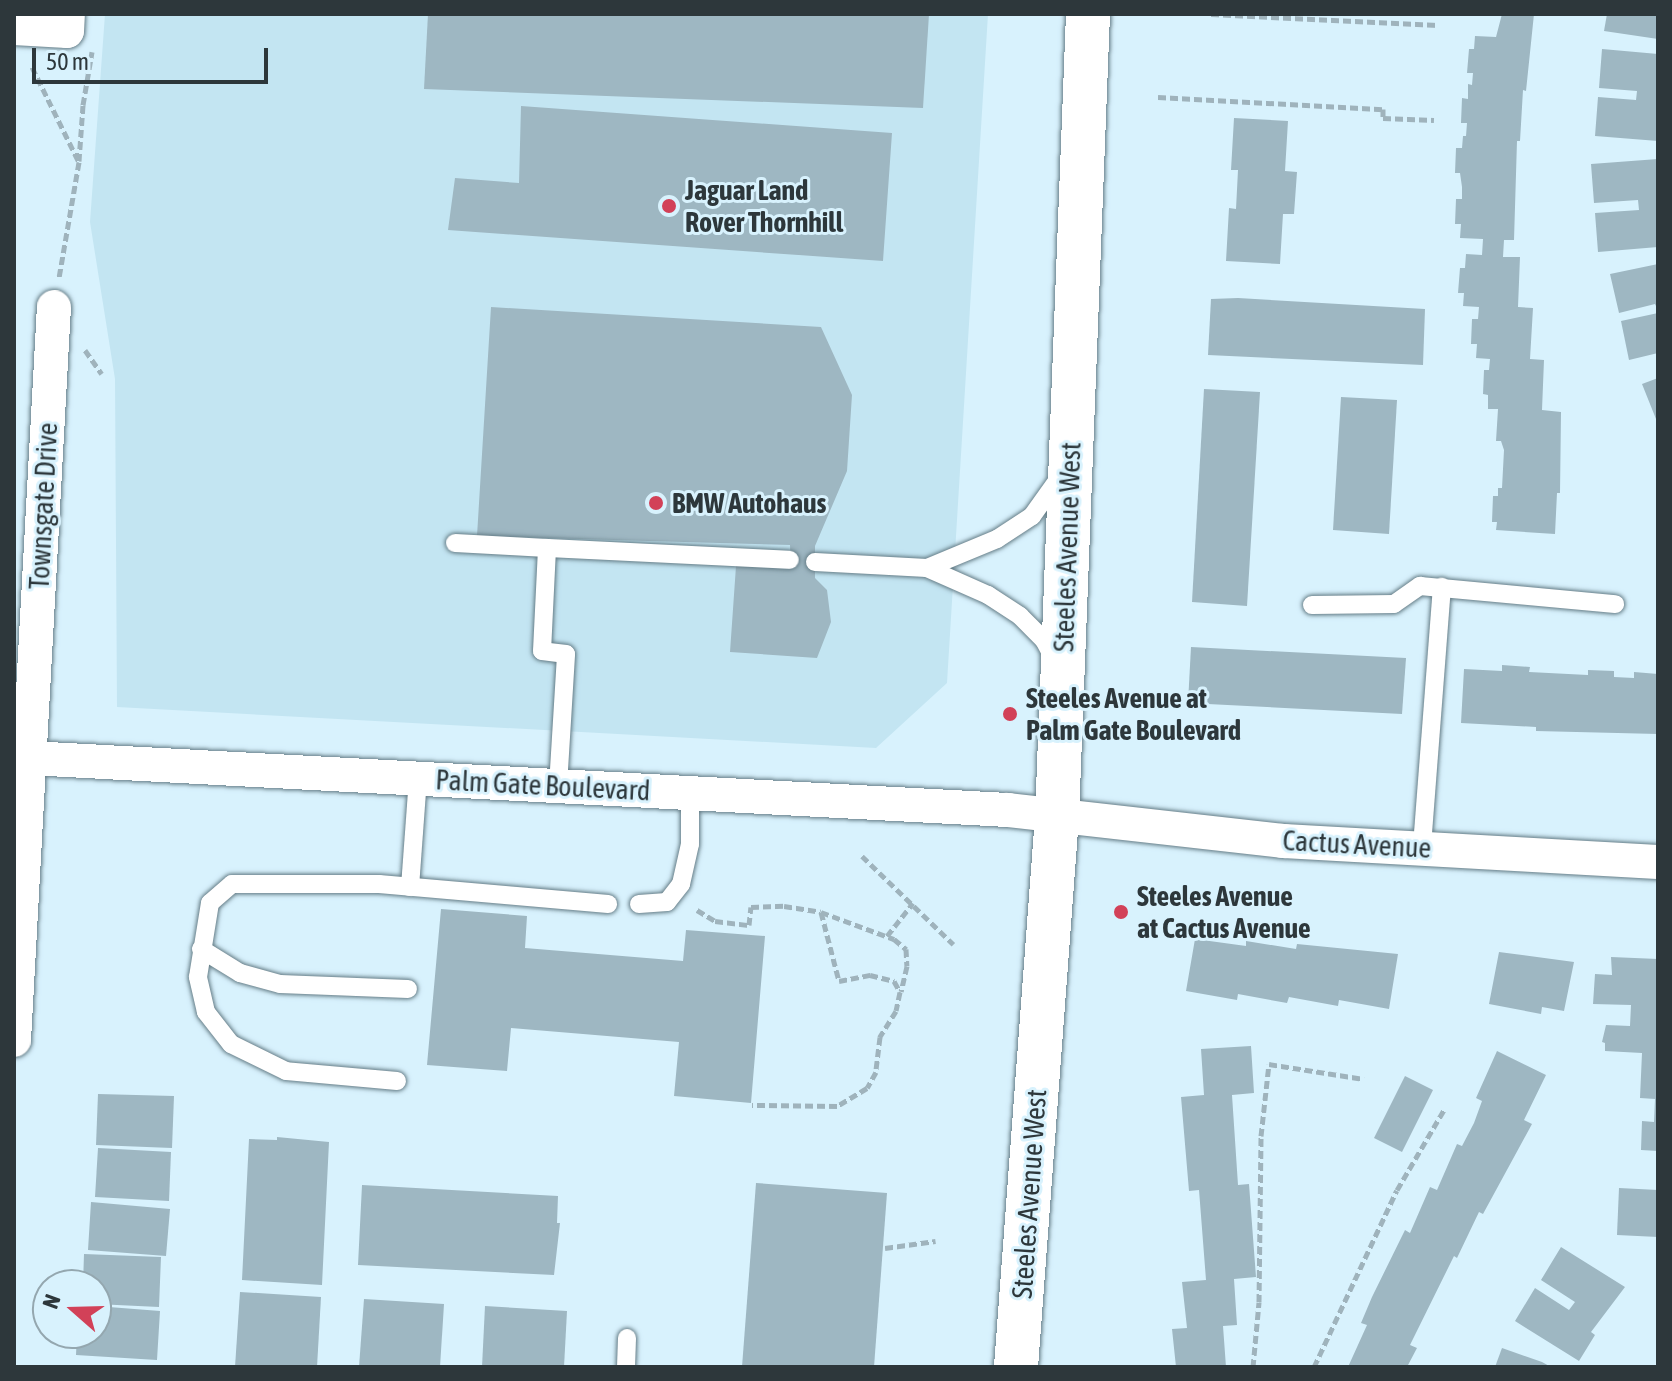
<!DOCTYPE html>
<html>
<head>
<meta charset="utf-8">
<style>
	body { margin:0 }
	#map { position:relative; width:1672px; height:1381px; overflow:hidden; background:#d8f2fd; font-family:"Asap Condensed",sans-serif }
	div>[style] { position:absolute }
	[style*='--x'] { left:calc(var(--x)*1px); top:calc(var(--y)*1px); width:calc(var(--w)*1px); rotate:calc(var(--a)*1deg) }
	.built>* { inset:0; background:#c3e5f2 }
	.building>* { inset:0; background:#9eb7c2 }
	.path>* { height:5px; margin-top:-2.5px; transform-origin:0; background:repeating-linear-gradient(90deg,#9fb3bc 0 8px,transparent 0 12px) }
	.roads { filter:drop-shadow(0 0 2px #657d87) drop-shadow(0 0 2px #657d87) }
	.service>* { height:18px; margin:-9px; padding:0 9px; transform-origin:9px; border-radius:9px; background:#fff }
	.minor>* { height:34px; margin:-17px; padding:0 17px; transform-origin:17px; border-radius:17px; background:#fff }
	.secondary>* { height:44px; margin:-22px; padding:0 22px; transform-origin:22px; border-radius:22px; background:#fff }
	.dots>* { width:22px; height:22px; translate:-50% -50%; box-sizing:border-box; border:4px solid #d8f2fd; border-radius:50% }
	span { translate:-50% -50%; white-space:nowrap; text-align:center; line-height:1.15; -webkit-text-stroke:6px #d8f2fd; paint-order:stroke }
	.poi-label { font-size:28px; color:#2d373b; font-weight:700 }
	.left { translate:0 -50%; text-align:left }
	.street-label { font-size:28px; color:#2d373b }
	.frame { position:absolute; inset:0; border:16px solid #2d373b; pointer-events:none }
	.north { position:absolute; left:32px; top:1269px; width:80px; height:80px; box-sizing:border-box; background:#d8f2fd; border:2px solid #94a7af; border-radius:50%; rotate:290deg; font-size:22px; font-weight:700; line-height:32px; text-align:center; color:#2d373b }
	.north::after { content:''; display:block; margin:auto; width:28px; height:36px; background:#d24158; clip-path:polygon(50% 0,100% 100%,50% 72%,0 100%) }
	.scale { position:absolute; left:32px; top:48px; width:236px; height:36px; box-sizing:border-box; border:4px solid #2d373b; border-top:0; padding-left:10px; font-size:24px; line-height:28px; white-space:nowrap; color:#2d373b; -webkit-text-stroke:6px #d8f2fd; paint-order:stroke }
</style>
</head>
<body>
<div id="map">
	<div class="built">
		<i style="clip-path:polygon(105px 14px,988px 14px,947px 683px,876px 748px,117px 707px,115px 379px,90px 222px)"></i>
	</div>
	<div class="building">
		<i style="clip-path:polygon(428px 14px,929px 14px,923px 108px,424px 89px)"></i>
		<i style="clip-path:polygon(1502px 14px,1534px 14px,1526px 91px,1523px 90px,1520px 141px,1517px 141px,1514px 240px,1504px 240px,1503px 257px,1520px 257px,1518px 307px,1533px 308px,1530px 359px,1544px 360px,1542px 410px,1561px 412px,1560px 493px,1557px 493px,1555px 534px,1496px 530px,1497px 522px,1492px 522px,1493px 496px,1498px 496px,1498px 488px,1502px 488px,1504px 450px,1501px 441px,1496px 441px,1498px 409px,1488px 409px,1488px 395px,1483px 394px,1484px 370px,1489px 370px,1490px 359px,1476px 358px,1477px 344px,1471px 344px,1472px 319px,1478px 319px,1479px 307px,1463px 306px,1464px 293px,1458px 293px,1460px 268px,1465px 268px,1466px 254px,1482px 255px,1483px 239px,1460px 238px,1461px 224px,1455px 224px,1456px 199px,1462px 199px,1462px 187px,1460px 173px,1455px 173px,1456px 148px,1462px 148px,1463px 136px,1466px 136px,1467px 123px,1461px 123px,1462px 98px,1468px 99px,1468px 84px,1472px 85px,1473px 73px,1467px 73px,1469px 49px,1474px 49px,1475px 36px,1496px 37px)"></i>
		<i style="clip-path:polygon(1607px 14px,1658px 14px,1658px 39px,1604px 31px)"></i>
		<i style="clip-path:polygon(1602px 49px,1658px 54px,1658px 141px,1595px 136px,1598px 97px,1636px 100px,1637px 91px,1599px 88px)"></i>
		<i style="clip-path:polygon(521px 106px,892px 133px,883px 261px,448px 230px,455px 178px,519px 183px)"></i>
		<i style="clip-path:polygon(1234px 118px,1288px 121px,1285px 171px,1297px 172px,1294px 214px,1283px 214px,1280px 264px,1226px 261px,1229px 208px,1236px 209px,1238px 170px,1231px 170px)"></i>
		<i style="clip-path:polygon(1658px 159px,1658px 247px,1598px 252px,1595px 213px,1639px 210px,1638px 200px,1594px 203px,1591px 164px)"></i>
		<i style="clip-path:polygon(1658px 264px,1658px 310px,1655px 304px,1619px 313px,1610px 274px)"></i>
		<i style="clip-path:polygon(1238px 298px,1425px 309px,1423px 365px,1208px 355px,1211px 299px)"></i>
		<i style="clip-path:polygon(491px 307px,821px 327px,852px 395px,847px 471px,815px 546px,815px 578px,827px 590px,831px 622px,817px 658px,730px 652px,736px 566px,791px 569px,790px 545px,477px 536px)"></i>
		<i style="clip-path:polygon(1658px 313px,1658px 353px,1629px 360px,1621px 321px)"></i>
		<i style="clip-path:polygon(1658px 378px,1658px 424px,1642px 384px)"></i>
		<i style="clip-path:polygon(1204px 389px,1260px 392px,1247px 606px,1192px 602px)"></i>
		<i style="clip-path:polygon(1341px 397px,1397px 400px,1389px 534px,1333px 530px)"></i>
		<i style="clip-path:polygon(1191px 647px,1406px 658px,1402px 714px,1188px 703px)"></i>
		<i style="clip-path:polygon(1502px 665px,1530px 667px,1529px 672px,1588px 675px,1588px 670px,1614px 671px,1614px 677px,1634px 678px,1634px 672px,1658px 674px,1658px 734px,1536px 731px,1536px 727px,1461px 723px,1464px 669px,1502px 671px)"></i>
		<i style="clip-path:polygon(441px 909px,527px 916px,525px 948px,683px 961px,686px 930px,765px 936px,751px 1103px,674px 1096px,679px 1042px,511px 1028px,507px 1071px,427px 1065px)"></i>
		<i style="clip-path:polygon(1195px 939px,1246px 946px,1246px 941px,1296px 949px,1297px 944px,1398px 954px,1389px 1009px,1339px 1000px,1338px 1006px,1289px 997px,1287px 1003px,1238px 994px,1237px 1000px,1186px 991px)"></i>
		<i style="clip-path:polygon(1499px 952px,1574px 962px,1564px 1011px,1542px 1007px,1541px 1014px,1489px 1004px)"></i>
		<i style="clip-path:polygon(1611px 957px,1658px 959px,1658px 1151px,1641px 1150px,1642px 1121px,1654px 1122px,1655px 1099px,1640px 1098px,1642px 1053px,1605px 1051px,1605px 1043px,1602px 1042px,1606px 1025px,1630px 1026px,1631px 1005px,1593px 1004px,1595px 974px,1612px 975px)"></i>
		<i style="clip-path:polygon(1251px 1046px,1254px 1093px,1232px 1095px,1238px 1185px,1249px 1184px,1256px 1277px,1234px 1279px,1237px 1325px,1223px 1326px,1226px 1367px,1176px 1367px,1172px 1329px,1187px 1328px,1182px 1282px,1206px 1280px,1199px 1190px,1189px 1191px,1181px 1097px,1204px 1095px,1201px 1049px)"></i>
		<i style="clip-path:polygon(1497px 1051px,1546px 1075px,1524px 1120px,1532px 1124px,1483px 1214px,1479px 1212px,1457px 1258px,1454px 1256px,1410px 1345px,1417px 1348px,1407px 1367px,1348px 1367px,1367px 1325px,1361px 1323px,1372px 1297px,1405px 1230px,1410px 1233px,1430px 1187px,1437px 1190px,1457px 1144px,1462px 1146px,1474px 1123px,1482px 1101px,1476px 1098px)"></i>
		<i style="clip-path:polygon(1405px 1076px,1433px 1090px,1402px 1152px,1374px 1138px)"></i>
		<i style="clip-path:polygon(98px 1094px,174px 1096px,172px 1148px,96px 1145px)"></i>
		<i style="clip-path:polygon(277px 1137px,329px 1142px,322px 1285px,242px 1280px,249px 1139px,277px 1140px)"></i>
		<i style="clip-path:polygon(98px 1148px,171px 1152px,169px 1201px,95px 1197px)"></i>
		<i style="clip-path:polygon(756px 1183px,887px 1193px,874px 1367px,742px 1367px)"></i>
		<i style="clip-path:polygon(362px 1185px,558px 1196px,557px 1223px,560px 1223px,554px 1275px,358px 1265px)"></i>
		<i style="clip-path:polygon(1619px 1188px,1658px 1190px,1658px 1237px,1617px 1235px)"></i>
		<i style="clip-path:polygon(91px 1202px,170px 1209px,166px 1256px,88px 1250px)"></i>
		<i style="clip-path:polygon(1561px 1247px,1625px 1287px,1591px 1332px,1595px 1335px,1579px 1361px,1515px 1321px,1535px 1288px,1569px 1310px,1575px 1302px,1541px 1280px)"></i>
		<i style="clip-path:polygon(84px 1254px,161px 1257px,159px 1307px,96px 1304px,96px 1285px,83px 1285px)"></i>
		<i style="clip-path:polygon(240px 1292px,321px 1297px,317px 1367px,235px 1367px)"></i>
		<i style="clip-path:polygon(364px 1299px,444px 1304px,440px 1367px,359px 1367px)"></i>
		<i style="clip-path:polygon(96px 1306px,160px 1311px,157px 1360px,76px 1355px,77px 1333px,96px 1333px)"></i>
		<i style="clip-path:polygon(485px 1306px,567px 1311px,564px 1367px,482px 1367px)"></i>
		<i style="clip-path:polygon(1502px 1348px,1542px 1362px,1551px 1367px,1495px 1367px)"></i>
	</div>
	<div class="path">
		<i style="--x:1211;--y:14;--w:227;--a:2.8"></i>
		<i style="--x:32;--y:67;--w:106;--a:63.7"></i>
		<i style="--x:79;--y:162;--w:118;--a:99.8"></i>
		<i style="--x:1158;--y:97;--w:225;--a:3.1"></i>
		<i style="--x:1383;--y:109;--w:9;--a:90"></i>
		<i style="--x:1383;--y:118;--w:51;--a:2.2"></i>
		<i style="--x:79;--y:161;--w:56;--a:-85.9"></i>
		<i style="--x:83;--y:105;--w:54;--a:-80.4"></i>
		<i style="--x:85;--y:350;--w:29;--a:55"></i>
		<i style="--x:862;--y:856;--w:127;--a:44"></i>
		<i style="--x:697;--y:910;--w:21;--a:31"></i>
		<i style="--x:715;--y:921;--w:34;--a:7"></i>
		<i style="--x:749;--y:925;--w:18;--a:-84"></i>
		<i style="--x:751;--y:907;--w:33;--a:-2"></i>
		<i style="--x:784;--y:906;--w:37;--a:9"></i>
		<i style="--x:821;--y:912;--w:71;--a:75.4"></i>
		<i style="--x:839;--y:981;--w:32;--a:-11"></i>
		<i style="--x:870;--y:975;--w:25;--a:14"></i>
		<i style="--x:894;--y:981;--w:13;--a:61"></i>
		<i style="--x:900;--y:992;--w:19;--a:102"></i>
		<i style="--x:896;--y:1011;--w:31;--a:122"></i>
		<i style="--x:880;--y:1037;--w:35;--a:97"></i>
		<i style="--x:876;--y:1072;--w:18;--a:119"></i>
		<i style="--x:867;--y:1088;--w:35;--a:149"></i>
		<i style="--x:837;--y:1106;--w:85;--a:-179.3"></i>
		<i style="--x:821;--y:912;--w:78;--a:20.3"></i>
		<i style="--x:894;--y:939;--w:16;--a:40"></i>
		<i style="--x:906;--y:949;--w:17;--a:87"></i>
		<i style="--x:907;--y:966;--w:26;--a:103"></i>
		<i style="--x:887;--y:936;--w:42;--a:-51.8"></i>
		<i style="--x:885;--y:1248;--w:51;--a:-7.8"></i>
		<i style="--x:1253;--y:1367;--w:65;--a:-84.7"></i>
		<i style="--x:1259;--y:1302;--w:166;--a:-89.3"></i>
		<i style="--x:1261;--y:1136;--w:72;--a:-83.7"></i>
		<i style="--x:1269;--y:1064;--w:96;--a:9"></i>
		<i style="--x:1314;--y:1367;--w:195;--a:-64.9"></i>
		<i style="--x:1397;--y:1190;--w:93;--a:-59.6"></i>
	</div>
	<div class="roads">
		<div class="service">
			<i style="--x:455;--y:543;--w:92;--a:3.1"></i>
			<i style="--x:815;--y:562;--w:112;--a:3.1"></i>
			<i style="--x:927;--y:568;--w:67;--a:23.9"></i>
			<i style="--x:988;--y:595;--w:38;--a:33"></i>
			<i style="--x:1020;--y:616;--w:34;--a:45"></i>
			<i style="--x:1044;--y:640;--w:19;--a:62"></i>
			<i style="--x:927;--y:568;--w:76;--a:-22.5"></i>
			<i style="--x:997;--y:539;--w:42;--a:-33.3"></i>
			<i style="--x:1032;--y:516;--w:52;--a:-54.5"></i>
			<i style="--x:1312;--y:605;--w:82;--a:-0.7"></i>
			<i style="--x:1394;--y:604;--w:32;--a:-35"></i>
			<i style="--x:1420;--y:586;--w:196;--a:5.3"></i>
			<i style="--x:558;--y:786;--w:132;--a:-86.5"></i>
			<i style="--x:566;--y:654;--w:24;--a:-173"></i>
			<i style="--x:542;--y:651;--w:103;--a:-87.2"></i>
			<i style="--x:547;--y:548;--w:243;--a:2.8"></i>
			<i style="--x:1422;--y:846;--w:260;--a:-85.6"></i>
			<i style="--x:410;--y:887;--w:108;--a:-85.8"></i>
			<i style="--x:639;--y:904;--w:28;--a:-4"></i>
			<i style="--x:667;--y:902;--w:23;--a:-52"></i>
			<i style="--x:681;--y:884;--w:41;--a:-77.3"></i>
			<i style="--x:690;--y:844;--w:51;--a:-90"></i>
			<i style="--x:201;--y:949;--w:46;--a:31.6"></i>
			<i style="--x:240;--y:973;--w:41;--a:15.4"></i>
			<i style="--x:280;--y:984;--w:128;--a:2.2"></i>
			<i style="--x:397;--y:1081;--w:111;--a:-174.9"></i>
			<i style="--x:286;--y:1071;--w:61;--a:-153.9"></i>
			<i style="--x:231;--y:1044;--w:41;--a:-128"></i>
			<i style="--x:206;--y:1012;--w:36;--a:-103"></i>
			<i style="--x:198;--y:977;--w:75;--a:-80.8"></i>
			<i style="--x:210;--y:903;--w:29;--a:-41"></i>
			<i style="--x:232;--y:884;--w:147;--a:0"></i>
			<i style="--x:379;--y:884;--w:230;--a:5"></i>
			<i style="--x:626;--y:1367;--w:29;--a:-88"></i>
		</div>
		<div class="minor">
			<i style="--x:14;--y:28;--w:53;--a:3.2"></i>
			<i style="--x:67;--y:31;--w:17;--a:-87"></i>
			<i style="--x:29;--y:758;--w:980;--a:3.04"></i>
			<i style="--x:1008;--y:810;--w:277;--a:6.4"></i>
			<i style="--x:1283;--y:841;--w:376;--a:3.2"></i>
			<i style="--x:14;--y:1040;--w:734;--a:-86.88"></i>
		</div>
		<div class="secondary">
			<i style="--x:1016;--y:1367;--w:552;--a:-85.74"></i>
			<i style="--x:1057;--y:817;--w:804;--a:-87.79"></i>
		</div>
	</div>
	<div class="dots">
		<i style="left:669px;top:206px;background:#d24158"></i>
		<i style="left:656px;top:503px;background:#d24158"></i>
		<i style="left:1010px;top:714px;background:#d24158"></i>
		<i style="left:1121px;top:912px;background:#d24158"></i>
	</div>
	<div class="poi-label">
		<span class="left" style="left:685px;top:206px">Jaguar Land<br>Rover Thornhill</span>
		<span class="left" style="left:672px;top:503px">BMW Autohaus</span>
		<span class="left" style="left:1026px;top:714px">Steeles Avenue at<br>Palm Gate Boulevard</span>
		<span class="left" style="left:1137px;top:912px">Steeles Avenue<br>at Cactus Avenue</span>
	</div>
	<div class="street-label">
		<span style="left:43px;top:506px;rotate:-87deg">Townsgate Drive</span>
		<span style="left:1067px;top:547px;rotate:-88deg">Steeles Avenue West</span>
		<span style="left:543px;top:785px;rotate:3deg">Palm Gate Boulevard</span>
		<span style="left:1357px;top:844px;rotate:3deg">Cactus Avenue</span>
		<span style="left:1029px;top:1194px;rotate:-86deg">Steeles Avenue West</span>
	</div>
	<div class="frame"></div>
	<div class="north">N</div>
	<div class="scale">50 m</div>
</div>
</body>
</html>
